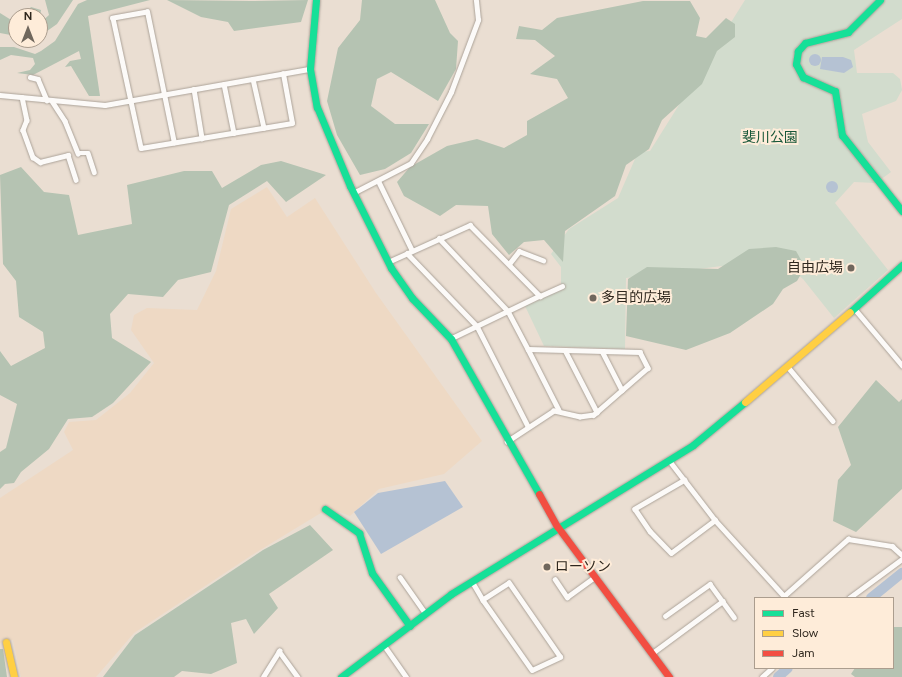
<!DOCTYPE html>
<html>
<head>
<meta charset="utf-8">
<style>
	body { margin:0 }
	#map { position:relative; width:902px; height:677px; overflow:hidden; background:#eaded2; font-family:Figtree,"Noto Sans JP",sans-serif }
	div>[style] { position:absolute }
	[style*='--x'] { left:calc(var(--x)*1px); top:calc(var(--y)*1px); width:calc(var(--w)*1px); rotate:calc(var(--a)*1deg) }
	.built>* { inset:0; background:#eed9c4 }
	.green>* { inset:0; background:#d2dccd }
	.forest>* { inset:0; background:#b5c3b2 }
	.water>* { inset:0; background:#b5c2d3 }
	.round { border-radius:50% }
	.river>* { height:10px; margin:-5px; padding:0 5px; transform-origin:5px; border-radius:5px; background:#b5c2d3 }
	.roads { filter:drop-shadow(0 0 1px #aca399) drop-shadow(0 0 1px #aca399) }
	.street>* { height:4.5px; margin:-2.25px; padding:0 2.25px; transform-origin:2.25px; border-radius:2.25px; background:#fcfaf8 }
	.fast>* { height:7px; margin:-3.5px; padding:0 3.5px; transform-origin:3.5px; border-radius:3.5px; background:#16e098 }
	.slow>* { height:7px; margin:-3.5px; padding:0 3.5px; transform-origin:3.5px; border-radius:3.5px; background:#ffcf43 }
	.jam>* { height:7px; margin:-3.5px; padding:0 3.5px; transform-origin:3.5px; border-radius:3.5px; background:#f24e42 }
	.dots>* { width:11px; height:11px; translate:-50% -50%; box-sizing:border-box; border:2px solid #feecd9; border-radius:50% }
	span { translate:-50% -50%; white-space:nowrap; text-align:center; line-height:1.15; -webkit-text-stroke:4px #feecd9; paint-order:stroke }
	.park-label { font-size:14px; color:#185739 }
	.poi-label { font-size:14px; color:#2f271e }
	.right { translate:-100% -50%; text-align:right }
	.left { translate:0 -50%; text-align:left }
	.legend { position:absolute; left:754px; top:597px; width:140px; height:72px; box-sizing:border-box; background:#feecd9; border:1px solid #ab9d8e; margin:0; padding:5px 7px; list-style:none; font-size:12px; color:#2f271e }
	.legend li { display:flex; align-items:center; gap:8px; height:20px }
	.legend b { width:20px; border:1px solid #ab9d8e }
	.north { position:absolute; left:8px; top:8px; width:40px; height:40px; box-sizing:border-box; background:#feecd9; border:1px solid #ab9d8e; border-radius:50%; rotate:0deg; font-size:11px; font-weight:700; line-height:16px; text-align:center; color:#2f271e }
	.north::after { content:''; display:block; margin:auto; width:14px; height:18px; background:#70675d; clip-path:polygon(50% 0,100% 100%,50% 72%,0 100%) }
</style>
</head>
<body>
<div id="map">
	<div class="built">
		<i style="clip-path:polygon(267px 187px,287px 217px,315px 198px,376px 293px,482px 441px,444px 474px,379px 489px,350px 516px,329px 508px,252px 555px,134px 633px,96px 677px,21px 677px,13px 640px,0 643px,0 498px,73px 450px,64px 432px,69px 422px,96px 420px,130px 393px,154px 363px,131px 330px,134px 315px,147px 308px,197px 310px,216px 271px,231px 209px)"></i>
	</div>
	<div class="green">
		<i style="clip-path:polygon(745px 0,902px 0,902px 19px,854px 50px,857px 73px,893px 73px,900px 79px,902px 90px,896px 101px,862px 114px,868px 142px,891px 172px,876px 183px,854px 182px,835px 203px,888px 270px,834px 318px,803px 279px,779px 259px,626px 278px,625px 349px,544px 346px,525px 306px,561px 290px,561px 267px,551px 254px,569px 229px,618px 198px,638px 152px,650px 151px)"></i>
	</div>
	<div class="forest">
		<i style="clip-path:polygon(45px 0,73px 0,57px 24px,40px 36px,40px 23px,49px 15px)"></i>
		<i style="clip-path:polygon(87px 0,150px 0,88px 16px,100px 96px,89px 96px,71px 66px,65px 67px,70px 61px,81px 59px,79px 51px,33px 75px,17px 73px,30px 70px,35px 64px,33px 58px,11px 55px,0 60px,0 47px,14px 47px,35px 54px,41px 51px,55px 41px,78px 4px)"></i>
		<i style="clip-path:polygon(167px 0,251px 1px,308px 0,301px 22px,234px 31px,228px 22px,201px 17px)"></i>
		<i style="clip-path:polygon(362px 0,435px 0,450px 33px,458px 41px,456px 69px,438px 101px,391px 72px,377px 79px,371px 106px,395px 124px,429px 124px,411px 153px,385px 169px,360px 175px,337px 135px,327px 101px,338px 48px,360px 20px)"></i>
		<i style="clip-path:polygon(643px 1px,690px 1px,700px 18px,696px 36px,706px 38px,726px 18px,735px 24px,735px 37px,717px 51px,702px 84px,662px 120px,649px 149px,626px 165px,615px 196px,565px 231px,563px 262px,544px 240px,524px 242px,509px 255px,492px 234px,488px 206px,456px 205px,440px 216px,404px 196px,397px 182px,410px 167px,447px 146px,477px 139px,504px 148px,527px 135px,527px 121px,568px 98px,557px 79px,530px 74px,555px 56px,535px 40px,516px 39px,519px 26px,542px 30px,557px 18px)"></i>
		<i style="clip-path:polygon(31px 7px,41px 10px,40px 16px,23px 16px)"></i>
		<i style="clip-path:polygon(0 13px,16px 23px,16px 36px,0 33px)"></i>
		<i style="clip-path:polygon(281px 161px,326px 175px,286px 202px,267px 181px,229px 205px,211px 272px,178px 280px,163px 297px,128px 294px,110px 314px,112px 338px,151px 362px,113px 403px,92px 417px,68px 419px,49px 449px,21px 472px,14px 483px,5px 484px,0 489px,0 452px,6px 448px,17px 404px,0 395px,0 351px,11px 366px,45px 348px,43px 332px,19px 317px,16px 281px,3px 264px,0 175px,21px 167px,44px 192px,69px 195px,78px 235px,132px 224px,127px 185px,184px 171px,212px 171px,222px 188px,261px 165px)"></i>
		<i style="clip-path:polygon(776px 247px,796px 251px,805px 267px,797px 281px,783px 289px,773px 304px,730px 333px,686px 350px,626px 336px,628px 279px,647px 267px,718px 269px,749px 249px)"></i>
		<i style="clip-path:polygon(876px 380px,899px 402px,902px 399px,902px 489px,856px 532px,833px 521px,838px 480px,851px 465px,838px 427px)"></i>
		<i style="clip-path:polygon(310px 525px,333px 550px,269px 594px,278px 608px,254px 634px,246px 619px,231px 623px,237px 663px,211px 674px,182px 671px,174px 677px,103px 677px,135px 635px,263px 550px)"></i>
		<i style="clip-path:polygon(893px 627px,902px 627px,902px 677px,855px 677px,851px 674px,855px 668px,893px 668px)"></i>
		<i style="clip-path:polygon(0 649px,3px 649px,7px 677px,0 677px)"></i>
	</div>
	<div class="water">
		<i class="round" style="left:809px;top:54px;width:12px;height:12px"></i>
		<i style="clip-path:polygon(822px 57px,843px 57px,851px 60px,853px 67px,844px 73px,820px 69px)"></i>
		<i class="round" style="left:826px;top:181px;width:12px;height:12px"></i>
		<i style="clip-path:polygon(445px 481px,463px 507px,381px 554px,354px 512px,378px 493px)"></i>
	</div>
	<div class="river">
		<i style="--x:871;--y:598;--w:40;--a:-39"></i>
		<i style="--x:778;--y:677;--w:13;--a:-42"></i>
	</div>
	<div class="roads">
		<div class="street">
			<i style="--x:30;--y:77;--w:8;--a:14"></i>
			<i style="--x:38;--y:79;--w:23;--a:67"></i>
			<i style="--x:253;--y:79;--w:50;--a:77.3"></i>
			<i style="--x:224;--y:84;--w:50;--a:78.5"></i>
			<i style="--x:194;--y:89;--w:50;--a:80.7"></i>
			<i style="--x:0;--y:95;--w:105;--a:5.4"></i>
			<i style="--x:105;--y:105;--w:208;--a:-10"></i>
			<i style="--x:22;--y:97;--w:24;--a:78"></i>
			<i style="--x:27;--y:120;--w:11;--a:112"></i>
			<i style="--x:23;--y:130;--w:29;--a:70"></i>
			<i style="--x:33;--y:157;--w:9;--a:36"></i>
			<i style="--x:40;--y:162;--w:29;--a:-14"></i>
			<i style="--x:68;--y:155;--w:26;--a:72"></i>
			<i style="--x:52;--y:101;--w:24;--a:57"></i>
			<i style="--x:65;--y:121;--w:35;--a:68"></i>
			<i style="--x:78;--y:153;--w:10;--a:0"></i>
			<i style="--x:88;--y:153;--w:20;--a:72"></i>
			<i style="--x:174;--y:143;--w:134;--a:-101.6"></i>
			<i style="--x:147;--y:12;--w:35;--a:170"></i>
			<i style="--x:113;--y:18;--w:133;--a:77.8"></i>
			<i style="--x:141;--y:148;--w:153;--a:-9.4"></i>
			<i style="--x:292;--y:123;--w:50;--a:-100.4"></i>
			<i style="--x:379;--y:182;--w:76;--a:64.1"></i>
			<i style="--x:353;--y:193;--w:65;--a:-27.3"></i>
			<i style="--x:411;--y:163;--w:29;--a:-56"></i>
			<i style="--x:427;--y:139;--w:53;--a:-62.9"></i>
			<i style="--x:451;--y:92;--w:77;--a:-69.4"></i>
			<i style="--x:478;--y:20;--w:20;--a:-96"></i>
			<i style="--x:439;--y:238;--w:100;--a:46.6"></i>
			<i style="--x:508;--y:311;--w:43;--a:62.2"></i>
			<i style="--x:528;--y:349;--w:112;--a:1.5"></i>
			<i style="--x:640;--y:352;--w:18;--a:63"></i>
			<i style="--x:648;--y:368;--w:72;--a:139"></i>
			<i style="--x:594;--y:415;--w:14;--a:172"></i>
			<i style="--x:580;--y:417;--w:27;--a:-167"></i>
			<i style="--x:554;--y:411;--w:56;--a:146.6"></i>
			<i style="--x:407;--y:253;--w:101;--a:46.2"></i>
			<i style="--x:477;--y:326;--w:112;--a:63"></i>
			<i style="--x:388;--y:262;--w:90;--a:-24.3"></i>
			<i style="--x:470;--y:225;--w:100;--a:45.4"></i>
			<i style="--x:540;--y:296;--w:99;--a:154.2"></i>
			<i style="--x:509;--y:264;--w:16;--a:-52"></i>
			<i style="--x:519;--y:251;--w:26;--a:21"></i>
			<i style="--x:540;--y:296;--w:24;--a:-24"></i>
			<i style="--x:854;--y:308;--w:75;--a:49.9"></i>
			<i style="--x:528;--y:349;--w:68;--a:63.1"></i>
			<i style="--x:565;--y:350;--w:70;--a:62.7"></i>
			<i style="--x:602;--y:351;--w:44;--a:62.9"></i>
			<i style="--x:788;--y:367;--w:70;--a:50.2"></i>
			<i style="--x:669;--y:460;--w:76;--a:52.5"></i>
			<i style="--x:715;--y:520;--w:105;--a:47.7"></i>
			<i style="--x:685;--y:480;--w:58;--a:149.9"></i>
			<i style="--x:635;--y:509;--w:27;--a:56"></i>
			<i style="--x:650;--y:531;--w:30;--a:46"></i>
			<i style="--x:671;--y:553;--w:55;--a:-36.9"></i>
			<i style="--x:400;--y:577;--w:45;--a:54.9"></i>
			<i style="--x:555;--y:579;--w:22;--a:56"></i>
			<i style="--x:567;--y:597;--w:34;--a:-36"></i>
			<i style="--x:472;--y:581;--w:22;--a:60"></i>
			<i style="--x:483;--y:600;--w:85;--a:55"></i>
			<i style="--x:532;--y:670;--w:31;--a:-25"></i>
			<i style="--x:560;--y:657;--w:90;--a:-124.6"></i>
			<i style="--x:509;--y:583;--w:31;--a:147"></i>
			<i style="--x:784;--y:596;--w:86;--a:-41.7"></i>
			<i style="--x:848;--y:539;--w:45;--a:9"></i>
			<i style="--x:892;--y:546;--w:13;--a:42"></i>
			<i style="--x:849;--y:598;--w:66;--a:-36.3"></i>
			<i style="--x:665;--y:616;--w:55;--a:-35.4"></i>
			<i style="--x:710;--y:584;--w:41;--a:54"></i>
			<i style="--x:384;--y:645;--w:39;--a:55"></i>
			<i style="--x:651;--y:654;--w:89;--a:-36.4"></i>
			<i style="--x:263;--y:677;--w:31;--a:-58"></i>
			<i style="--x:279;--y:651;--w:32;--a:54"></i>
			<i style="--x:762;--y:677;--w:13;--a:-42"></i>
		</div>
		<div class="fast">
			<i style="--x:316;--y:0;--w:69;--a:95"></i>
			<i style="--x:310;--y:69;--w:39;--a:80"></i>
			<i style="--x:317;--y:107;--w:86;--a:67.3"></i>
			<i style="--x:350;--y:186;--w:92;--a:63.4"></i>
			<i style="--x:391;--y:268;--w:37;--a:55"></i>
			<i style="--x:412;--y:298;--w:57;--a:46.4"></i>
			<i style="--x:451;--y:339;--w:178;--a:60.4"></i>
			<i style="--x:880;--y:0;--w:45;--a:135"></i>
			<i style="--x:848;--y:32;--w:44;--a:165.7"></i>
			<i style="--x:805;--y:43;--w:11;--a:131"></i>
			<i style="--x:798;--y:51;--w:13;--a:99"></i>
			<i style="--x:796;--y:64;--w:15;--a:62"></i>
			<i style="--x:803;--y:77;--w:35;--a:24"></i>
			<i style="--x:835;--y:91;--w:45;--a:81"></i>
			<i style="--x:842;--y:135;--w:97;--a:51.7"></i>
			<i style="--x:850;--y:312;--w:70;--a:-42.1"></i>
			<i style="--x:325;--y:509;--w:42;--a:35.2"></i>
			<i style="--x:359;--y:533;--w:42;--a:72"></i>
			<i style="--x:372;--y:573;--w:65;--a:54.4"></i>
			<i style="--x:341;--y:677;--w:138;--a:-37"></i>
			<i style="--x:451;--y:594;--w:284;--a:-31.6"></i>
			<i style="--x:693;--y:445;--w:67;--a:-39.6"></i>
		</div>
		<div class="slow">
			<i style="--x:745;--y:402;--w:138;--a:-40.6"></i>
			<i style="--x:6;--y:642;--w:36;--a:77"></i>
		</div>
		<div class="jam">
			<i style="--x:539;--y:494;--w:37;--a:61"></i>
			<i style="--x:557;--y:526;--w:188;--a:53.4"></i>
		</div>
	</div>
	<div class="dots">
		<i style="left:851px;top:268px;background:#70675d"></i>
		<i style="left:593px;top:298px;background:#70675d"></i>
		<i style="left:547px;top:567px;background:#70675d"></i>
	</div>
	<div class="park-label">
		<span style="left:770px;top:138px">斐川公園</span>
	</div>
	<div class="poi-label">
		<span class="right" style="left:843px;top:268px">自由広場</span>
		<span class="left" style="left:601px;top:298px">多目的広場</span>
		<span class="left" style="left:555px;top:567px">ローソン</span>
	</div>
	<ul class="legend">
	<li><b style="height:5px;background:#16e098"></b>Fast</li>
	<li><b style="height:5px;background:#ffcf43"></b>Slow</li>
	<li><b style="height:5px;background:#f24e42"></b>Jam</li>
	</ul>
	<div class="north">N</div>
</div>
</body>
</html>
